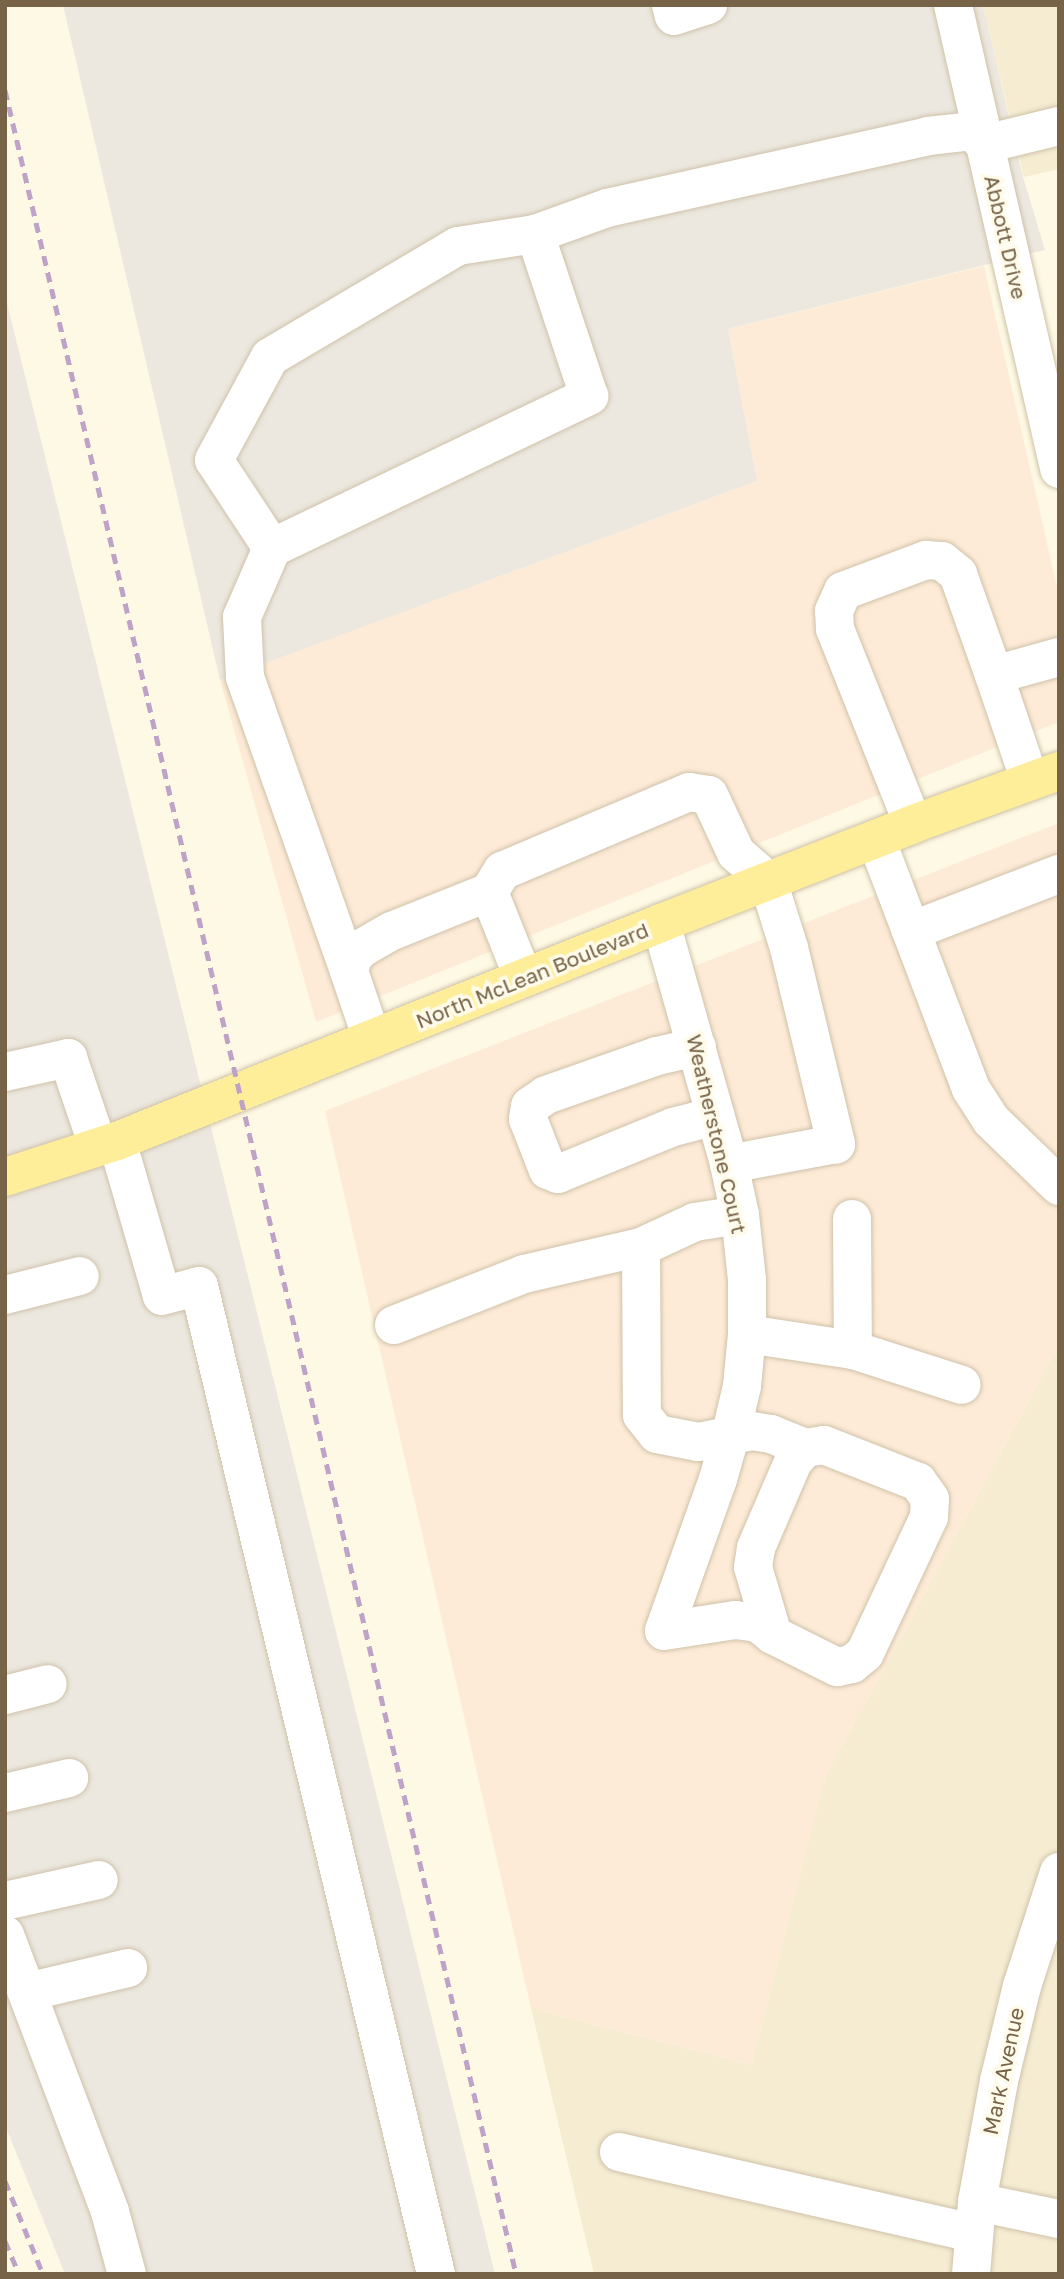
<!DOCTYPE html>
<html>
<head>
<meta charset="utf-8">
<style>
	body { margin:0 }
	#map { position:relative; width:1064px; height:2279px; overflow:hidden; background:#fdf9e4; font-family:"Golos Text",sans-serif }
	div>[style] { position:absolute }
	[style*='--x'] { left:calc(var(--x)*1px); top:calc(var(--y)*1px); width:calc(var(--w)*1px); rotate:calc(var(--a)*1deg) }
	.residential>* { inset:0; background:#f5ecd2 }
	.commercial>* { inset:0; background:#feebd7 }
	.industrial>* { inset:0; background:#ece8df }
	.roads { filter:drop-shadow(0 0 2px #cfc2aa) drop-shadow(0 0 2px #cfc2aa) }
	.minor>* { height:38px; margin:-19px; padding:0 19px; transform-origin:19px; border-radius:19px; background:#fff }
	.major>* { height:38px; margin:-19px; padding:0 19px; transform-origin:19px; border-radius:19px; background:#feee9a }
	.rail>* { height:5px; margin-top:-2.5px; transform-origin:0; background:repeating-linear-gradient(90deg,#bea2c7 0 10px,transparent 0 17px) }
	span { translate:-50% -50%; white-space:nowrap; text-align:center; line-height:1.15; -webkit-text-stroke:7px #fffbeb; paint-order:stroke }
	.street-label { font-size:21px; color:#776348 }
	.frame { position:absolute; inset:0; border:7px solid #776348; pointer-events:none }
</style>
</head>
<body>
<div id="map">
	<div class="residential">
		<i style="clip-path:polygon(983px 5px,1059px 5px,1059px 169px,1024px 177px)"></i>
		<i style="clip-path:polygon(1059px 1351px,1059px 2274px,594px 2274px,531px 2008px,751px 2065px,825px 1777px,1052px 1358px)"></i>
	</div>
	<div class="commercial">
		<i style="clip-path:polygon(984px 266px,1059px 596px,1059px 722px,316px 1022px,220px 680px,757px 481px,728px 329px)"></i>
		<i style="clip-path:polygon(1059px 823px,1059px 1351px,1052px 1358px,825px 1777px,751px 2065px,531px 2008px,325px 1111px)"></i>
	</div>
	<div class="industrial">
		<i style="clip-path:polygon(63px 5px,983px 5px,1023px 177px,1045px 250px,728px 329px,757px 481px,220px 680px)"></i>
		<i style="clip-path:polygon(5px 295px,495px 2274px,65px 2274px,5px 2125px)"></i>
	</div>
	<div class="roads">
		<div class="minor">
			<i style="--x:671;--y:5;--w:11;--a:75"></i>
			<i style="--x:674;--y:16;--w:36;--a:-18"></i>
			<i style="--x:953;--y:5;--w:476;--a:77.1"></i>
			<i style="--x:985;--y:144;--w:76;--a:-13.7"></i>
			<i style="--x:272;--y:548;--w:105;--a:-123.4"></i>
			<i style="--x:214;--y:460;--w:117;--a:-61.5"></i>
			<i style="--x:270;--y:357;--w:218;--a:-30.6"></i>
			<i style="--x:458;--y:246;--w:78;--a:-8.9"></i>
			<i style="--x:1030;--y:781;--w:112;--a:-108.8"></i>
			<i style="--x:994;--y:675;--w:67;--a:-15.5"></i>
			<i style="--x:913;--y:824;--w:210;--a:-111.8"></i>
			<i style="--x:835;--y:629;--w:18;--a:-93"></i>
			<i style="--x:834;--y:611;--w:22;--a:-66"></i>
			<i style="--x:843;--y:591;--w:89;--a:-20.5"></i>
			<i style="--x:926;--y:560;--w:16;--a:4"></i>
			<i style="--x:942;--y:561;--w:21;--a:39"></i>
			<i style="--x:958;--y:574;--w:107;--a:70.4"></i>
			<i style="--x:876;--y:839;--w:98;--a:69.2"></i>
			<i style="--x:911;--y:931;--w:159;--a:-21.1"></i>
			<i style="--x:661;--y:923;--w:250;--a:74.2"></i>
			<i style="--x:729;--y:1164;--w:52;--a:77.8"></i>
			<i style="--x:740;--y:1215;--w:64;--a:83.8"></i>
			<i style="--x:747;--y:1279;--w:55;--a:90"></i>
			<i style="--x:747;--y:1334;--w:52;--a:95.5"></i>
			<i style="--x:742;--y:1386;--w:52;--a:103.2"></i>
			<i style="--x:730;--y:1437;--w:44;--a:105.9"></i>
			<i style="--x:718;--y:1479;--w:161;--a:109.6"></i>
			<i style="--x:664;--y:1631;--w:72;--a:-8.8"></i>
			<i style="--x:735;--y:1620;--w:23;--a:7"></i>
			<i style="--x:758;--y:1623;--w:19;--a:39"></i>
			<i style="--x:773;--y:1635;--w:72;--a:26.6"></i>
			<i style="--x:837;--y:1667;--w:15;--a:-11"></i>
			<i style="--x:852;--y:1664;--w:17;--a:-40"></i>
			<i style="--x:865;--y:1653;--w:150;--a:-64.8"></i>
			<i style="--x:929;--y:1517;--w:18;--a:-87"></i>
			<i style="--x:930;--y:1499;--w:21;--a:-125"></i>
			<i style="--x:918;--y:1482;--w:101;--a:-158.5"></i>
			<i style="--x:824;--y:1445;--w:19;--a:171"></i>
			<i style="--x:805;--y:1448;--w:18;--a:131"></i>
			<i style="--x:793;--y:1462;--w:94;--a:113.3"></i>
			<i style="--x:756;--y:1548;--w:19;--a:99"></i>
			<i style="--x:753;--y:1567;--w:71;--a:73.6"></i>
			<i style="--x:911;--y:931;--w:169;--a:69.2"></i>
			<i style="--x:971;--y:1089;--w:37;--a:57"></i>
			<i style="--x:991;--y:1120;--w:95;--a:44.1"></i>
			<i style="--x:349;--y:971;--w:312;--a:-109.5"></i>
			<i style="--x:245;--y:677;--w:60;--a:-92.9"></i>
			<i style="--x:242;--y:617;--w:75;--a:-66.5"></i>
			<i style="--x:272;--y:548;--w:352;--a:-25.6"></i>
			<i style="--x:589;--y:396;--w:171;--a:-108.4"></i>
			<i style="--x:535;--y:234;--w:77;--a:-19.9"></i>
			<i style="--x:607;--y:208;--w:329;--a:-12.6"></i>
			<i style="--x:928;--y:136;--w:44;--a:-6.5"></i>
			<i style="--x:972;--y:131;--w:18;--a:45"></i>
			<i style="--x:523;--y:977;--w:92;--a:-111.8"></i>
			<i style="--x:489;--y:892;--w:25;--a:-58"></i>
			<i style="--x:502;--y:871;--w:203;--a:-22.9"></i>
			<i style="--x:689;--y:792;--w:20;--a:9"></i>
			<i style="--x:709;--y:795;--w:64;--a:65"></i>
			<i style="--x:736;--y:853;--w:43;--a:41.2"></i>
			<i style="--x:768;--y:881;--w:70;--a:72.6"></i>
			<i style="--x:789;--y:948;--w:202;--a:76.5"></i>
			<i style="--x:836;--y:1144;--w:109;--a:169.4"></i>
			<i style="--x:372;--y:1039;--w:72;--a:-108.7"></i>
			<i style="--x:349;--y:971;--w:15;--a:-74"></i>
			<i style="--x:353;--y:957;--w:13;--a:-45"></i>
			<i style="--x:362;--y:948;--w:34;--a:-30"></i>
			<i style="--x:392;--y:931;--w:105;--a:-21.9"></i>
			<i style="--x:697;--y:1047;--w:41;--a:167.3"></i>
			<i style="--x:657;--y:1056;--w:118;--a:160.6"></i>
			<i style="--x:546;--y:1095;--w:19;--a:145"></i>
			<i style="--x:530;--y:1106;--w:13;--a:99"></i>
			<i style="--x:528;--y:1119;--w:55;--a:68.6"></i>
			<i style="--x:548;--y:1170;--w:11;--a:22"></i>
			<i style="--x:558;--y:1174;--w:124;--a:-22.2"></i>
			<i style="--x:673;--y:1127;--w:44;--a:-14.3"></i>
			<i style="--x:5;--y:1072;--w:65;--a:-12.5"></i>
			<i style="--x:68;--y:1058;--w:93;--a:71.2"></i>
			<i style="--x:117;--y:1141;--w:161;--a:73.8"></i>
			<i style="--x:162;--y:1296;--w:38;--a:-15"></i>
			<i style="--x:199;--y:1286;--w:1016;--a:76.51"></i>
			<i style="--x:740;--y:1215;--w:46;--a:171.2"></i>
			<i style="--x:695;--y:1222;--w:60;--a:155.2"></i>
			<i style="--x:641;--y:1247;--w:168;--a:89.7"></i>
			<i style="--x:642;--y:1415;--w:24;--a:52"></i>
			<i style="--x:657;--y:1434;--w:42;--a:11"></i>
			<i style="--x:698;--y:1442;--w:55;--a:-11.5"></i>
			<i style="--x:752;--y:1431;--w:19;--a:9"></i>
			<i style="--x:771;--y:1434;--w:37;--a:22"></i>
			<i style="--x:852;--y:1219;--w:131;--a:89.6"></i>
			<i style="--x:5;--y:1295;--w:77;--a:-14.2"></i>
			<i style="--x:394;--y:1325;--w:140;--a:-21.4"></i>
			<i style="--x:524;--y:1274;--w:120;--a:-13"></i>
			<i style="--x:747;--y:1334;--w:107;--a:8.6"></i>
			<i style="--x:853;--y:1350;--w:114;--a:17.8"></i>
			<i style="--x:5;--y:1695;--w:44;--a:-14.3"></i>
			<i style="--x:5;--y:1793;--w:66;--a:-13.2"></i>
			<i style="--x:5;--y:1901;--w:96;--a:-12.6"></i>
			<i style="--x:5;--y:1935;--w:296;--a:69.2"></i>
			<i style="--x:110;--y:2212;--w:64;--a:74.7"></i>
			<i style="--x:27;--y:1992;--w:104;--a:-13.4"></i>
			<i style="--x:619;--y:2152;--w:364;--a:12.9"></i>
			<i style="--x:977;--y:2202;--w:84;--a:11.7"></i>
			<i style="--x:971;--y:2274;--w:72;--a:-85.2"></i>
			<i style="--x:977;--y:2202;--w:123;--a:-79.7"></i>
			<i style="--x:999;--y:2081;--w:98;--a:-76.4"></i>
			<i style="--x:1022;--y:1986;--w:120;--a:-72"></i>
		</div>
		<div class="major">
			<i style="--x:5;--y:1177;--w:118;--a:-17.8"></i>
			<i style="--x:117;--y:1141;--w:586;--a:-21.84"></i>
			<i style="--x:661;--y:923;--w:271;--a:-21.4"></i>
			<i style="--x:913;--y:824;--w:155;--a:-20"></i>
		</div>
	</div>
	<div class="rail">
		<i style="--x:5;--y:90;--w:2243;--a:76.83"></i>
		<i style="--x:5;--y:2181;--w:100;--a:67.8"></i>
		<i style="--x:5;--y:2241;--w:36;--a:67"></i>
	</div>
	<div class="street-label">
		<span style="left:1006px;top:237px;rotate:77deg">Abbott Drive</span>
		<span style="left:532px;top:975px;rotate:-22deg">North McLean Boulevard</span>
		<span style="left:717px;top:1134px;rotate:77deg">Weatherstone Court</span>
		<span style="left:1003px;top:2071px;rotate:-78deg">Mark Avenue</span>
	</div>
	<div class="frame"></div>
</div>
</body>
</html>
